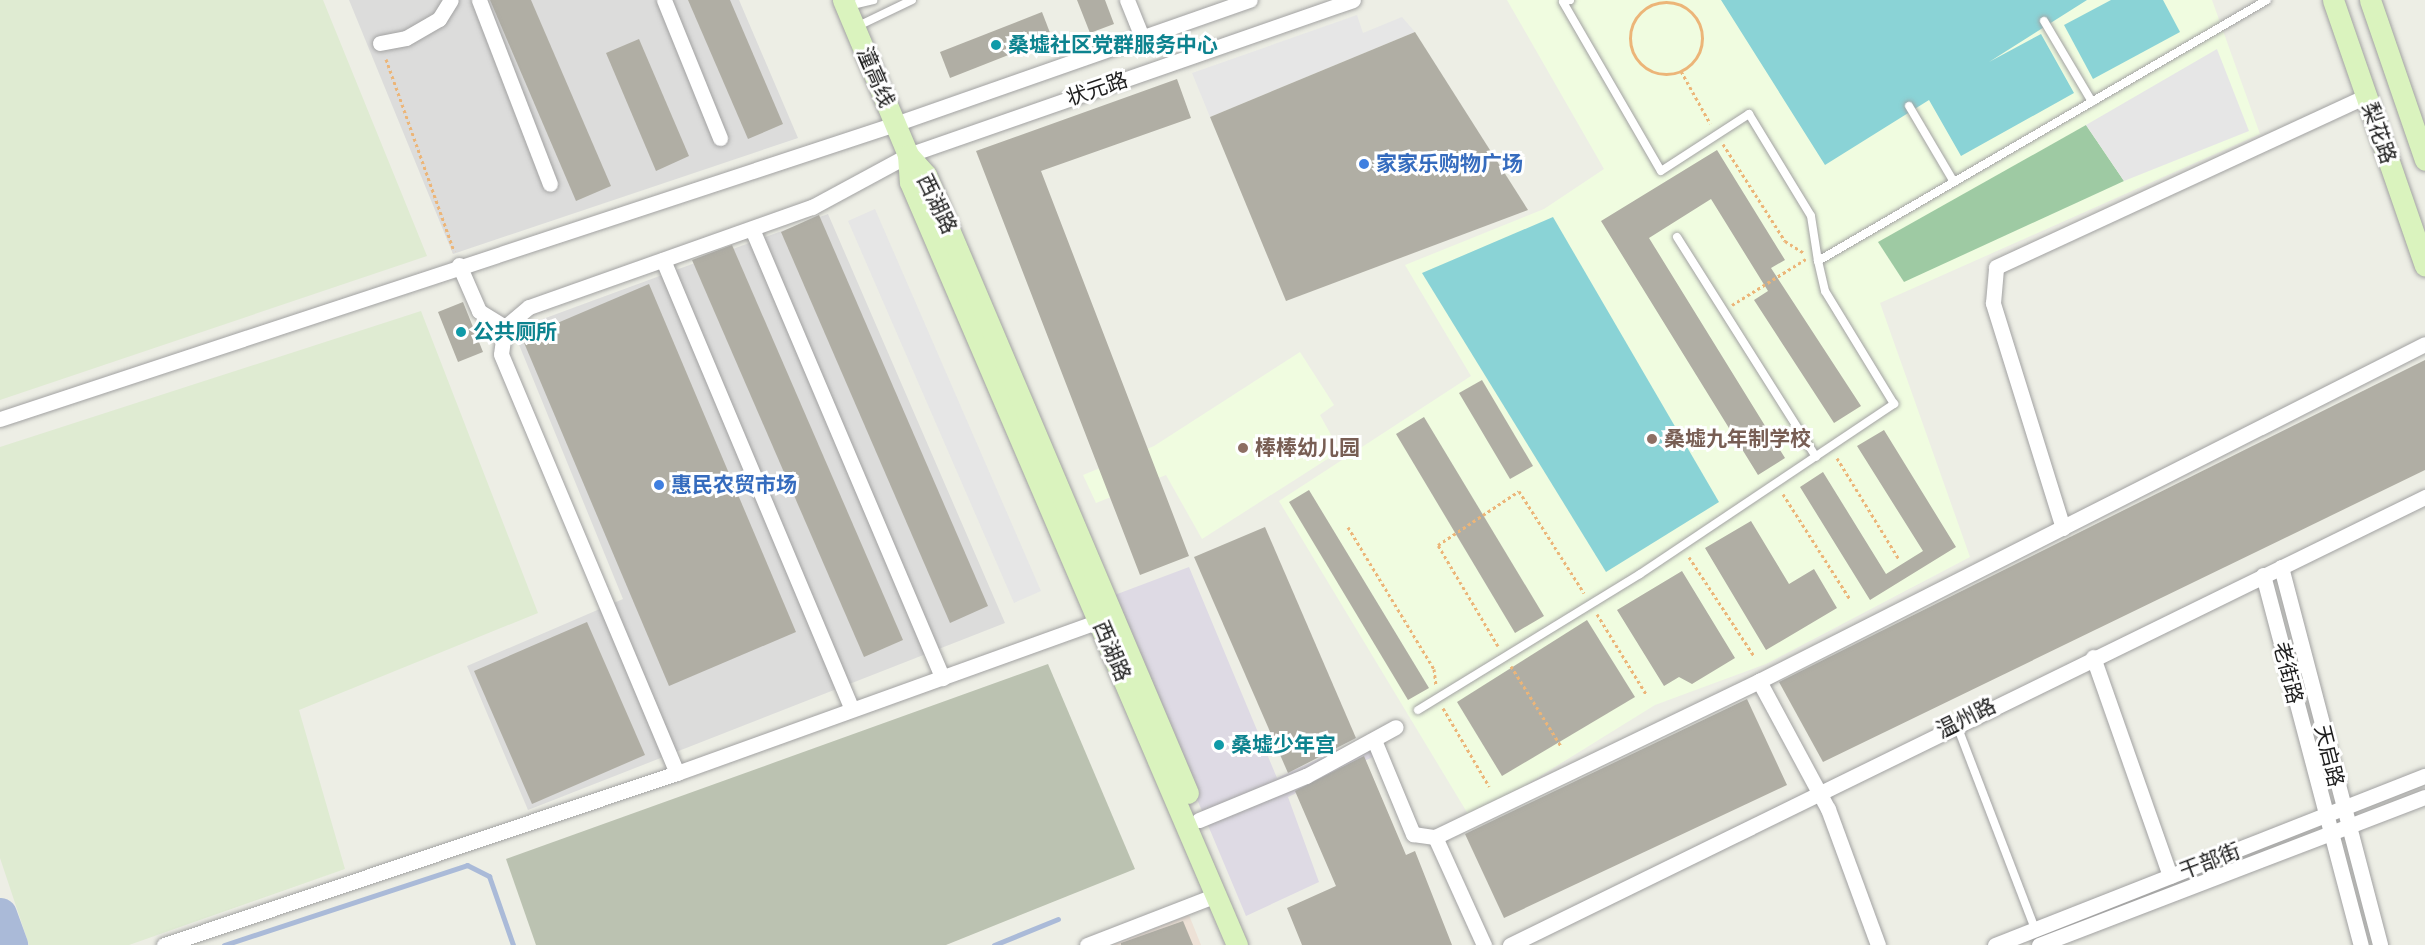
<!DOCTYPE html>
<html>
<head>
<meta charset="utf-8">
<style>
	body { margin:0 }
	#map { position:relative; width:2425px; height:945px; overflow:hidden; background:#edeee5; font-family:"DejaVu Sans","Noto Sans SC",sans-serif }
	div>[style] { position:absolute }
	[style*='--x'] { left:calc(var(--x)*1px); top:calc(var(--y)*1px); width:calc(var(--w)*1px); rotate:calc(var(--a)*1deg) }
	.residential>* { inset:0; background:#dcdcdb }
	.commercial>* { inset:0; background:#ede1d6 }
	.education>* { inset:0; background:#f0fce0 }
	.construction>* { inset:0; background:#bbc2b1 }
	.farmland>* { inset:0; background:#dfebd2 }
	.forest>* { inset:0; background:#9ecaa3 }
	.pitch>* { inset:0; background:#8ad3d6 }
	.parking>* { inset:0; background:#e6e6e6 }
	.plaza>* { inset:0; background:#dedae4 }
	.stream>* { height:5px; margin:-2.5px; padding:0 2.5px; transform-origin:2.5px; border-radius:2.5px; background:#aabad8 }
	.river>* { height:33px; margin:-16.5px; padding:0 16.5px; transform-origin:16.5px; border-radius:16.5px; background:#aabad8 }
	.building>* { inset:0; background:#b0aea4 }
	.path>* { height:3px; margin-top:-1.5px; transform-origin:0; background:repeating-linear-gradient(90deg,#ecb578 0 3px,transparent 0 6px) }
	.path>.ring { margin:-1.5px; padding:0; box-sizing:content-box; background:none; border:3px solid #ecb578; border-radius:50% }
	.roads { filter:drop-shadow(0 0 2px #a2a2a2) drop-shadow(0 0 2px #a2a2a2) }
	.lane>* { height:8px; margin:-4px; padding:0 4px; transform-origin:4px; border-radius:4px; background:#fff }
	.street>* { height:15px; margin:-7.5px; padding:0 7.5px; transform-origin:7.5px; border-radius:7.5px; background:#fff }
	.secondary>* { height:21px; margin:-10.5px; padding:0 10.5px; transform-origin:10.5px; border-radius:10.5px; background:#daf3be }
	.dots>* { width:16px; height:16px; translate:-50% -50%; box-sizing:border-box; border:3px solid #fff; border-radius:50% }
	span { translate:-50% -50%; white-space:nowrap; text-align:center; line-height:1.15; -webkit-text-stroke:6px #fff; paint-order:stroke }
	.culture-label { font-size:21px; color:#0d838f; font-weight:700 }
	.left { translate:0 -50%; text-align:left }
	.street-label { font-size:21px; color:#1e1e1e }
	.shop-label { font-size:21px; color:#366cbe; font-weight:700 }
	.education-label { font-size:21px; color:#785e54; font-weight:700 }
</style>
</head>
<body>
<div id="map">
	<div class="residential">
		<i style="clip-path:polygon(349px 0,739px 0,798px 138px,453px 254px)"></i>
		<i style="clip-path:polygon(828px 214px,1005px 623px,528px 810px,467px 666px,623px 599px,513px 330px)"></i>
	</div>
	<div class="commercial">
		<i style="clip-path:polygon(1189px 915px,1201px 945px,1113px 945px)"></i>
	</div>
	<div class="education">
		<i style="clip-path:polygon(1507px 0,2212px 0,2260px 134px,1880px 303px,1970px 557px,1766px 664px,1655px 705px,1471px 819px,1279px 501px,1471px 376px,1405px 265px,1544px 209px,1604px 169px)"></i>
		<i style="clip-path:polygon(1300px 352px,1334px 405px,1320px 415px,1340px 451px,1202px 539px,1166px 475px,1096px 503px,1083px 475px,1154px 446px)"></i>
	</div>
	<div class="construction">
		<i style="clip-path:polygon(1048px 664px,1135px 869px,946px 945px,536px 945px,506px 859px)"></i>
	</div>
	<div class="farmland">
		<i style="clip-path:polygon(0 0,323px 0,427px 256px,0 400px)"></i>
		<i style="clip-path:polygon(421px 311px,538px 613px,299px 710px,345px 869px,129px 945px,29px 945px,0 858px,0 447px)"></i>
	</div>
	<div class="forest">
		<i style="clip-path:polygon(2086px 125px,2124px 181px,1904px 282px,1878px 242px)"></i>
	</div>
	<div class="pitch">
		<i style="clip-path:polygon(1721px 0,2087px 0,1989px 62px,2041px 34px,2074px 93px,1961px 156px,1929px 100px,1825px 165px)"></i>
		<i style="clip-path:polygon(2111px 0,2163px 0,2180px 32px,2093px 79px,2064px 25px)"></i>
		<i style="clip-path:polygon(1553px 217px,1719px 502px,1606px 572px,1422px 273px)"></i>
	</div>
	<div class="parking">
		<i style="clip-path:polygon(1357px 15px,1363px 33px,1402px 17px,1415px 32px,1210px 117px,1192px 73px)"></i>
		<i style="clip-path:polygon(2217px 49px,2249px 131px,2124px 181px,2086px 125px)"></i>
		<i style="clip-path:polygon(875px 209px,1041px 591px,1014px 603px,848px 221px)"></i>
	</div>
	<div class="plaza">
		<i style="clip-path:polygon(1189px 567px,1277px 778px,1368px 736px,1379px 754px,1288px 797px,1319px 882px,1246px 916px,1112px 596px)"></i>
	</div>
	<div class="stream">
		<i style="--x:224;--y:945;--w:256;--a:-18.2"></i>
		<i style="--x:467;--y:865;--w:25;--a:27"></i>
		<i style="--x:489;--y:876;--w:73;--a:70.8"></i>
		<i style="--x:994;--y:945;--w:69;--a:-22.1"></i>
	</div>
	<div class="river">
		<i style="--x:0;--y:914;--w:33;--a:70"></i>
	</div>
	<div class="building">
		<i style="clip-path:polygon(490px 0,531px 0,611px 186px,576px 201px)"></i>
		<i style="clip-path:polygon(688px 0,730px 0,783px 124px,748px 139px)"></i>
		<i style="clip-path:polygon(1077px 0,1105px 0,1114px 24px,1090px 33px)"></i>
		<i style="clip-path:polygon(1042px 12px,1052px 38px,950px 78px,940px 52px)"></i>
		<i style="clip-path:polygon(1415px 32px,1528px 210px,1286px 301px,1210px 117px)"></i>
		<i style="clip-path:polygon(639px 39px,689px 156px,656px 171px,606px 53px)"></i>
		<i style="clip-path:polygon(1177px 79px,1191px 118px,1041px 171px,1189px 556px,1140px 575px,976px 151px)"></i>
		<i style="clip-path:polygon(1717px 150px,1785px 260px,1771px 268px,1861px 406px,1834px 423px,1754px 300px,1768px 291px,1711px 199px,1649px 238px,1785px 458px,1758px 475px,1601px 221px)"></i>
		<i style="clip-path:polygon(819px 215px,988px 606px,950px 623px,781px 232px)"></i>
		<i style="clip-path:polygon(732px 245px,903px 640px,864px 657px,692px 260px)"></i>
		<i style="clip-path:polygon(649px 284px,796px 632px,669px 686px,522px 338px)"></i>
		<i style="clip-path:polygon(463px 302px,483px 352px,458px 362px,438px 312px)"></i>
		<i style="clip-path:polygon(2425px 360px,2425px 470px,1823px 762px,1779px 682px)"></i>
		<i style="clip-path:polygon(1482px 380px,1533px 466px,1510px 479px,1459px 393px)"></i>
		<i style="clip-path:polygon(1424px 417px,1544px 616px,1515px 633px,1396px 434px)"></i>
		<i style="clip-path:polygon(1884px 430px,1956px 547px,1870px 600px,1800px 487px,1823px 472px,1886px 574px,1923px 551px,1857px 446px)"></i>
		<i style="clip-path:polygon(1309px 490px,1429px 688px,1408px 700px,1289px 502px)"></i>
		<i style="clip-path:polygon(1751px 521px,1789px 584px,1814px 569px,1837px 608px,1766px 650px,1705px 548px)"></i>
		<i style="clip-path:polygon(1265px 527px,1356px 738px,1288px 773px,1194px 557px)"></i>
		<i style="clip-path:polygon(1682px 571px,1735px 658px,1692px 684px,1679px 677px,1664px 686px,1617px 610px)"></i>
		<i style="clip-path:polygon(1587px 620px,1635px 697px,1502px 776px,1457px 702px)"></i>
		<i style="clip-path:polygon(587px 622px,645px 755px,532px 804px,474px 671px)"></i>
		<i style="clip-path:polygon(1747px 699px,1787px 785px,1504px 918px,1465px 834px)"></i>
		<i style="clip-path:polygon(1364px 756px,1406px 855px,1415px 851px,1452px 945px,1302px 945px,1287px 908px,1336px 886px,1295px 791px)"></i>
		<i style="clip-path:polygon(1183px 921px,1193px 945px,1121px 945px,1121px 943px)"></i>
	</div>
	<div class="path">
		<i class="ring" style="left:1630px;top:2px;width:69px;height:69px"></i>
		<i style="--x:386;--y:59;--w:204;--a:70.5"></i>
		<i style="--x:1681;--y:71;--w:60;--a:60.9"></i>
		<i style="--x:1723;--y:144;--w:115;--a:57.4"></i>
		<i style="--x:1785;--y:241;--w:22;--a:32"></i>
		<i style="--x:1732;--y:305;--w:87;--a:-31.9"></i>
		<i style="--x:1837;--y:458;--w:119;--a:58.5"></i>
		<i style="--x:1783;--y:494;--w:125;--a:57.5"></i>
		<i style="--x:1348;--y:527;--w:166;--a:58.8"></i>
		<i style="--x:1434;--y:669;--w:16;--a:83"></i>
		<i style="--x:1689;--y:557;--w:118;--a:56.7"></i>
		<i style="--x:1597;--y:614;--w:94;--a:58.5"></i>
		<i style="--x:1498;--y:646;--w:117;--a:-120.7"></i>
		<i style="--x:1438;--y:545;--w:97;--a:-33.7"></i>
		<i style="--x:1519;--y:491;--w:121;--a:57.5"></i>
		<i style="--x:1511;--y:666;--w:94;--a:58"></i>
		<i style="--x:1443;--y:708;--w:91;--a:59.5"></i>
	</div>
	<div class="roads">
		<div class="lane">
			<i style="--x:1570;--y:0;--w:7;--a:164"></i>
			<i style="--x:1563;--y:2;--w:195;--a:59.9"></i>
			<i style="--x:1661;--y:171;--w:105;--a:-32.9"></i>
			<i style="--x:1749;--y:114;--w:119;--a:58.7"></i>
			<i style="--x:1811;--y:216;--w:46;--a:81.2"></i>
			<i style="--x:848;--y:6;--w:26;--a:-13"></i>
			<i style="--x:2044;--y:21;--w:94;--a:59.3"></i>
			<i style="--x:856;--y:27;--w:62;--a:-25.7"></i>
			<i style="--x:1909;--y:106;--w:88;--a:59.4"></i>
			<i style="--x:1677;--y:237;--w:260;--a:57.7"></i>
			<i style="--x:1418;--y:710;--w:260;--a:-31.5"></i>
			<i style="--x:1640;--y:574;--w:306;--a:-33.8"></i>
			<i style="--x:1894;--y:404;--w:132;--a:-121.4"></i>
			<i style="--x:1825;--y:291;--w:31;--a:-103"></i>
			<i style="--x:1818;--y:261;--w:519;--a:-30.17"></i>
			<i style="--x:1956;--y:723;--w:221;--a:69"></i>
		</div>
		<div class="street">
			<i style="--x:479;--y:0;--w:197;--a:68.9"></i>
			<i style="--x:664;--y:0;--w:149;--a:67.9"></i>
			<i style="--x:1127;--y:0;--w:40;--a:68"></i>
			<i style="--x:380;--y:43;--w:26;--a:-11"></i>
			<i style="--x:406;--y:38;--w:38;--a:-30"></i>
			<i style="--x:439;--y:19;--w:22;--a:-58"></i>
			<i style="--x:752;--y:229;--w:488;--a:67"></i>
			<i style="--x:663;--y:260;--w:487;--a:67.2"></i>
			<i style="--x:459;--y:265;--w:50;--a:66.5"></i>
			<i style="--x:479;--y:311;--w:31;--a:32"></i>
			<i style="--x:0;--y:419;--w:942;--a:-18.24"></i>
			<i style="--x:895;--y:124;--w:376;--a:-19.3"></i>
			<i style="--x:2063;--y:528;--w:236;--a:-107.3"></i>
			<i style="--x:1993;--y:303;--w:36;--a:-85"></i>
			<i style="--x:1996;--y:267;--w:408;--a:-24.8"></i>
			<i style="--x:2281;--y:567;--w:391;--a:75.3"></i>
			<i style="--x:2263;--y:575;--w:383;--a:75.2"></i>
			<i style="--x:2093;--y:657;--w:232;--a:70.6"></i>
			<i style="--x:1759;--y:681;--w:145;--a:61.7"></i>
			<i style="--x:1828;--y:809;--w:145;--a:69.8"></i>
			<i style="--x:1374;--y:740;--w:102;--a:67.5"></i>
			<i style="--x:1413;--y:834;--w:22;--a:8"></i>
			<i style="--x:1435;--y:837;--w:119;--a:65.6"></i>
			<i style="--x:677;--y:773;--w:454;--a:-112.8"></i>
			<i style="--x:501;--y:354;--w:27;--a:-82"></i>
			<i style="--x:505;--y:327;--w:31;--a:-40"></i>
			<i style="--x:529;--y:307;--w:300;--a:-19.5"></i>
			<i style="--x:812;--y:207;--w:109;--a:-28.4"></i>
			<i style="--x:908;--y:155;--w:471;--a:-19.2"></i>
			<i style="--x:1199;--y:820;--w:116;--a:-22.4"></i>
			<i style="--x:1306;--y:776;--w:102;--a:-28.6"></i>
			<i style="--x:1435;--y:837;--w:360;--a:-25.7"></i>
			<i style="--x:1759;--y:681;--w:746;--a:-26.84"></i>
			<i style="--x:164;--y:945;--w:541;--a:-18.54"></i>
			<i style="--x:677;--y:773;--w:458;--a:-19.8"></i>
			<i style="--x:1087;--y:945;--w:138;--a:-21.2"></i>
			<i style="--x:1510;--y:945;--w:1019;--a:-26.09"></i>
			<i style="--x:1995;--y:945;--w:462;--a:-21.5"></i>
			<i style="--x:2039;--y:945;--w:413;--a:-21"></i>
		</div>
		<div class="secondary">
			<i style="--x:843;--y:0;--w:168;--a:67.2"></i>
			<i style="--x:908;--y:155;--w:27;--a:86"></i>
			<i style="--x:910;--y:182;--w:830;--a:66.8"></i>
			<i style="--x:2333;--y:0;--w:281;--a:70.9"></i>
			<i style="--x:2370;--y:0;--w:169;--a:71"></i>
			<i style="--x:908;--y:155;--w:27;--a:48"></i>
			<i style="--x:926;--y:175;--w:671;--a:67.03"></i>
		</div>
	</div>
	<div class="dots">
		<i style="left:996px;top:45px;background:#0f9aa8"></i>
		<i style="left:1364px;top:164px;background:#3f7fe0"></i>
		<i style="left:461px;top:332px;background:#0f9aa8"></i>
		<i style="left:1652px;top:439px;background:#8d6e63"></i>
		<i style="left:1243px;top:448px;background:#8d6e63"></i>
		<i style="left:659px;top:485px;background:#3f7fe0"></i>
		<i style="left:1219px;top:745px;background:#0f9aa8"></i>
	</div>
	<div class="culture-label">
		<span class="left" style="left:1008px;top:45px">桑墟社区党群服务中心</span>
		<span class="left" style="left:473px;top:332px">公共厕所</span>
		<span class="left" style="left:1231px;top:745px">桑墟少年宫</span>
	</div>
	<div class="street-label">
		<span style="left:876px;top:77px;rotate:67deg">潼高线</span>
		<span style="left:1097px;top:89px;rotate:-19deg">状元路</span>
		<span style="left:2379px;top:133px;rotate:71deg">梨花路</span>
		<span style="left:937px;top:204px;rotate:64deg">西湖路</span>
		<span style="left:1112px;top:651px;rotate:67deg">西湖路</span>
		<span style="left:2288px;top:673px;rotate:76deg">老街路</span>
		<span style="left:1966px;top:718px;rotate:-26deg">温州路</span>
		<span style="left:2329px;top:756px;rotate:76deg">天启路</span>
		<span style="left:2210px;top:861px;rotate:-21deg">干部街</span>
	</div>
	<div class="shop-label">
		<span class="left" style="left:1376px;top:164px">家家乐购物广场</span>
		<span class="left" style="left:671px;top:485px">惠民农贸市场</span>
	</div>
	<div class="education-label">
		<span class="left" style="left:1664px;top:439px">桑墟九年制学校</span>
		<span class="left" style="left:1255px;top:448px">棒棒幼儿园</span>
	</div>
</div>
</body>
</html>
